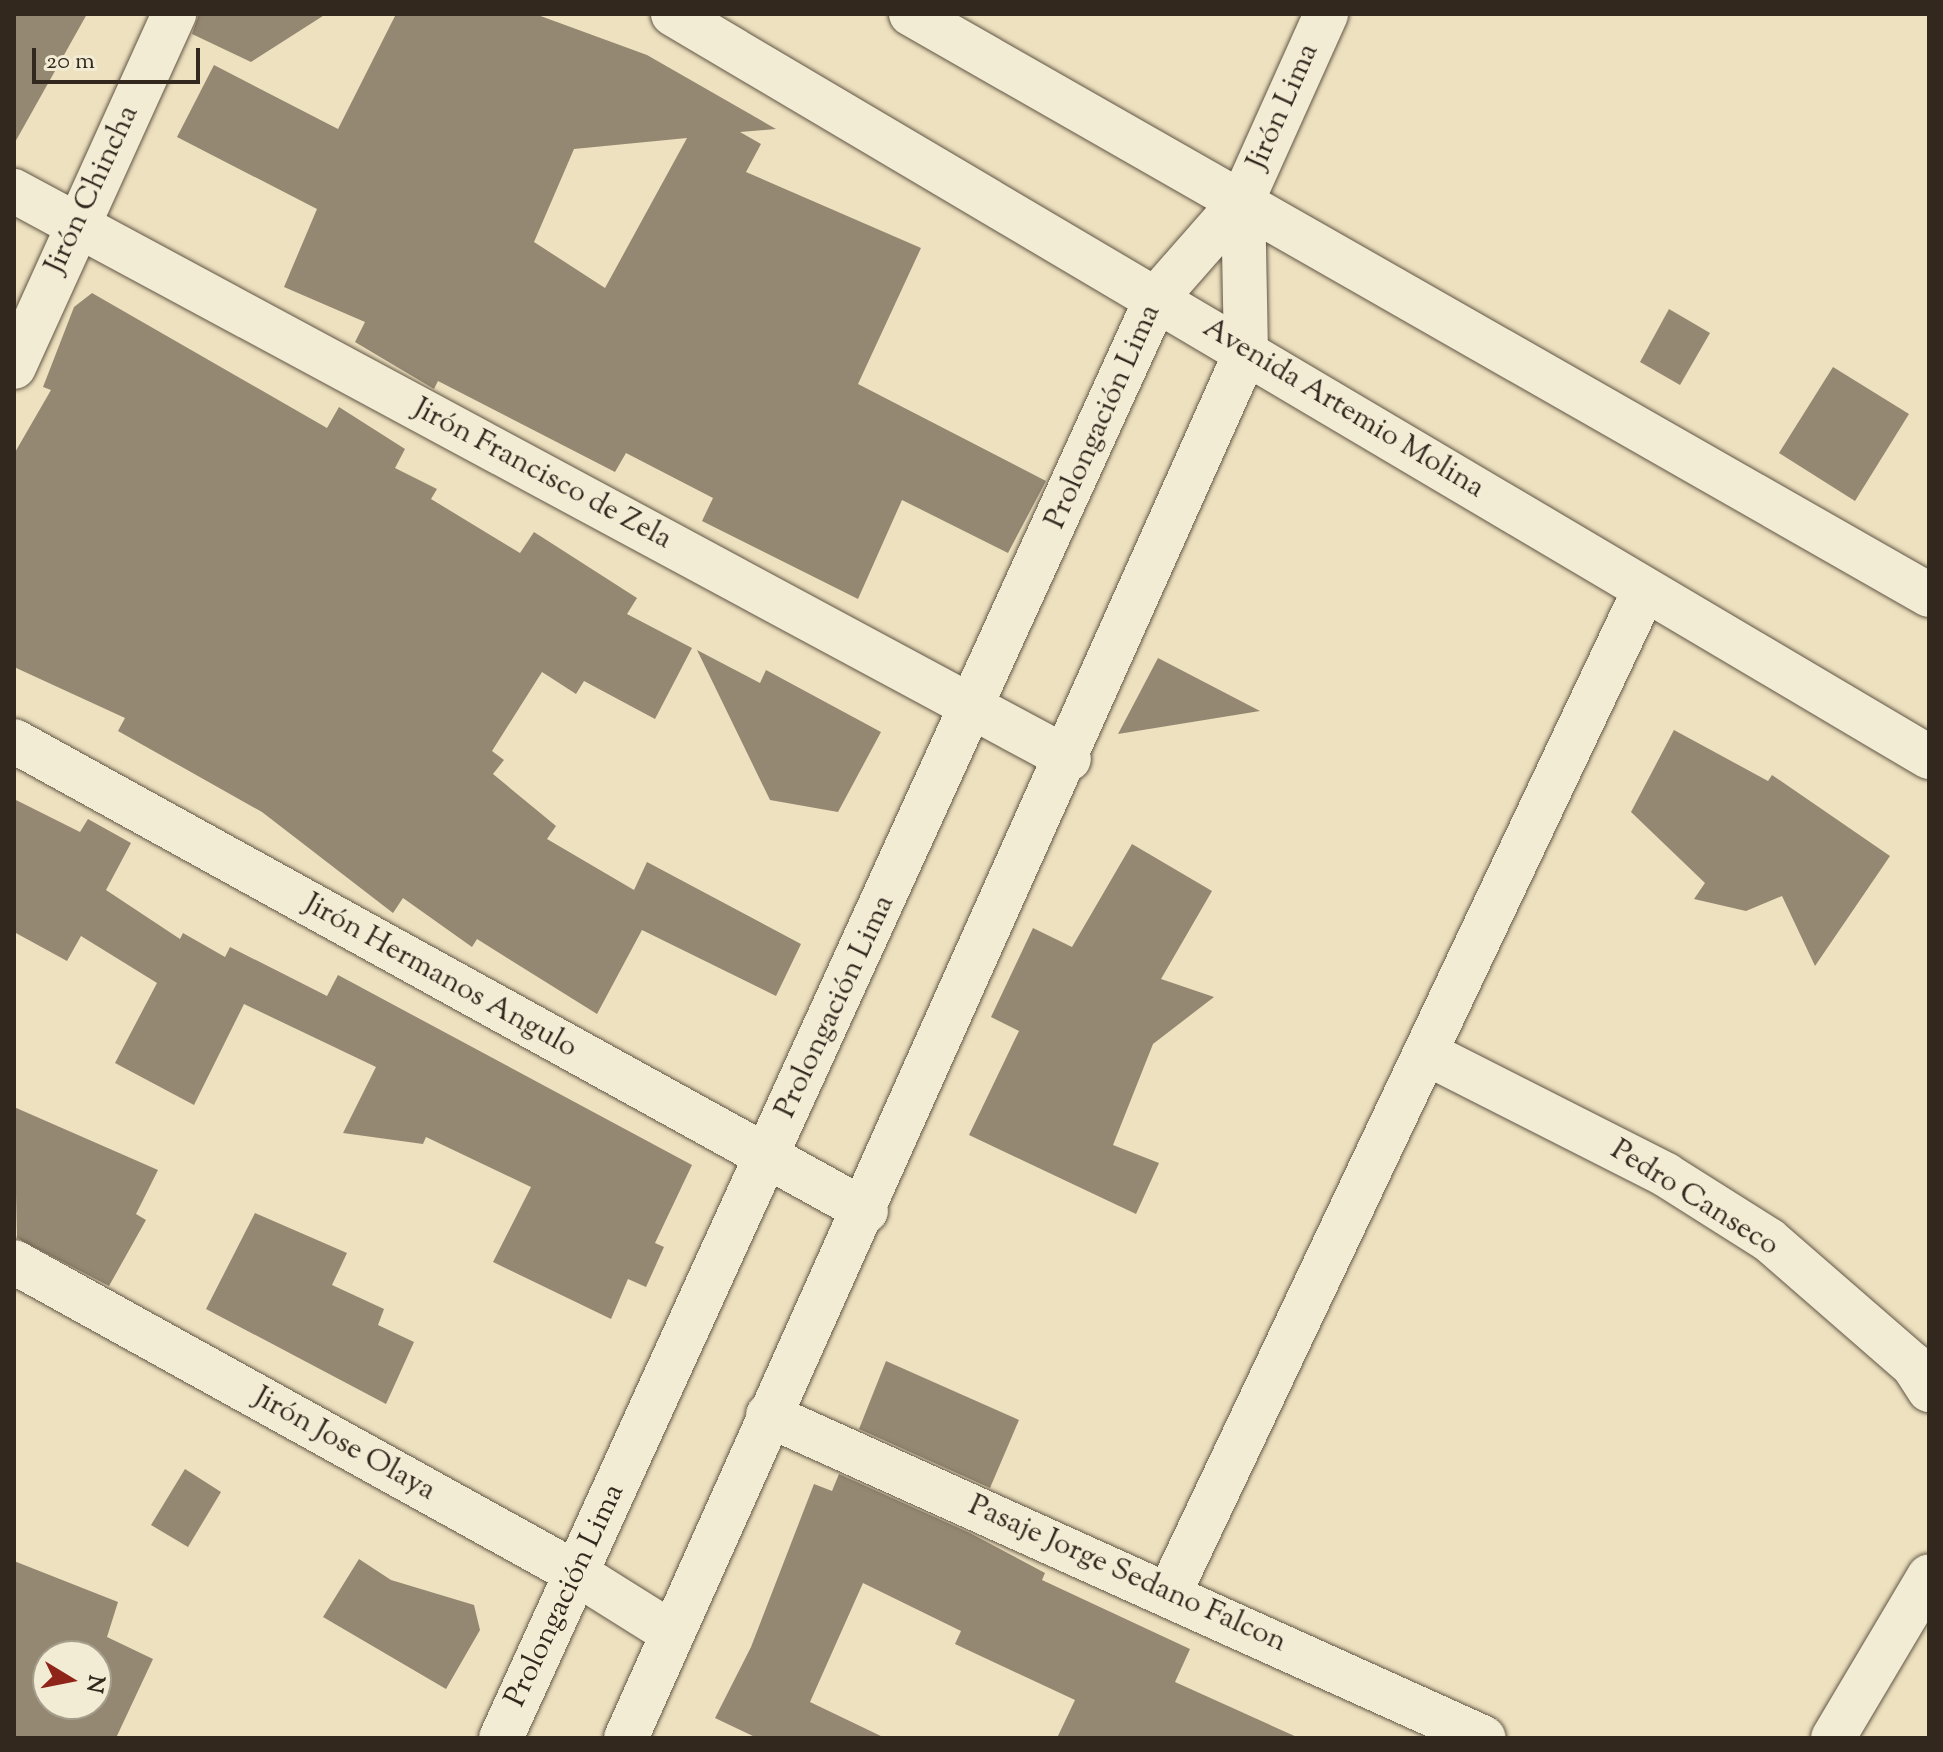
<!DOCTYPE html>
<html>
<head>
<meta charset="utf-8">
<style>
	body { margin:0 }
	#map { position:relative; width:1943px; height:1752px; overflow:hidden; background:#ede1bf; font-family:"Sorts Mill Goudy",serif }
	div>[style] { position:absolute }
	[style*='--x'] { left:calc(var(--x)*1px); top:calc(var(--y)*1px); width:calc(var(--w)*1px); rotate:calc(var(--a)*1deg) }
	.building>* { inset:0; background:#948872 }
	.roads { filter:drop-shadow(0 0 2px #625646) drop-shadow(0 0 2px #625646) }
	.minor>* { height:44px; margin:-22px; padding:0 22px; transform-origin:22px; border-radius:22px; background:#f3ecd5 }
	span { translate:-50% -50%; white-space:nowrap; text-align:center; line-height:1.15; -webkit-text-stroke:6px #f3ecd5; paint-order:stroke }
	.street-label { font-size:30px; color:#33281e }
	.frame { position:absolute; inset:0; border:16px solid #33281e; pointer-events:none }
	.north { position:absolute; left:32px; top:1640px; width:80px; height:80px; box-sizing:border-box; background:#f3ecd5; border:2px solid #a69e8c; border-radius:50%; rotate:100deg; font-size:22px; font-weight:700; line-height:32px; text-align:center; color:#33281e }
	.north::after { content:''; display:block; margin:auto; width:28px; height:36px; background:#8f2418; clip-path:polygon(50% 0,100% 100%,50% 72%,0 100%) }
	.scale { position:absolute; left:32px; top:48px; width:168px; height:36px; box-sizing:border-box; border:4px solid #33281e; border-top:0; padding-left:10px; font-size:24px; line-height:28px; white-space:nowrap; color:#33281e; -webkit-text-stroke:6px #f3ecd5; paint-order:stroke }
</style>
</head>
<body>
<div id="map">
	<div class="building">
		<i style="clip-path:polygon(14px 14px,87px 14px,14px 144px)"></i>
		<i style="clip-path:polygon(199px 14px,326px 14px,251px 62px,192px 34px)"></i>
		<i style="clip-path:polygon(evenodd,396px 14px,535px 14px,647px 55px,776px 129px,740px 132px,761px 144px,746px 172px,921px 248px,858px 384px,1046px 481px,1008px 553px,902px 500px,858px 599px,702px 521px,713px 498px,626px 453px,615px 472px,438px 381px,434px 389px,355px 342px,365px 322px,284px 287px,317px 209px,177px 137px,214px 65px,338px 129px,396px 14px,687px 138px,605px 288px,534px 242px,574px 149px,687px 138px)"></i>
		<i style="clip-path:polygon(92px 293px,327px 428px,339px 407px,405px 449px,395px 468px,437px 489px,431px 499px,520px 553px,534px 532px,637px 598px,627px 614px,692px 648px,655px 719px,584px 681px,576px 694px,542px 672px,492px 751px,504px 760px,493px 774px,556px 826px,547px 839px,634px 890px,647px 862px,801px 944px,776px 996px,642px 930px,597px 1014px,477px 939px,472px 947px,403px 898px,393px 913px,262px 812px,118px 731px,125px 718px,14px 667px,14px 454px,51px 390px,43px 387px,74px 307px)"></i>
		<i style="clip-path:polygon(1669px 309px,1710px 333px,1680px 385px,1640px 362px)"></i>
		<i style="clip-path:polygon(1833px 367px,1909px 414px,1855px 501px,1779px 453px)"></i>
		<i style="clip-path:polygon(697px 650px,760px 683px,766px 670px,881px 732px,838px 812px,770px 800px)"></i>
		<i style="clip-path:polygon(1158px 658px,1260px 711px,1118px 734px)"></i>
		<i style="clip-path:polygon(1674px 730px,1768px 781px,1772px 775px,1890px 856px,1815px 966px,1782px 896px,1746px 911px,1694px 899px,1705px 883px,1631px 812px)"></i>
		<i style="clip-path:polygon(14px 799px,80px 832px,88px 819px,131px 843px,106px 890px,180px 939px,183px 933px,225px 957px,230px 947px,327px 996px,338px 975px,692px 1165px,655px 1243px,664px 1247px,646px 1287px,628px 1279px,611px 1319px,493px 1262px,531px 1187px,426px 1137px,423px 1144px,343px 1133px,376px 1067px,244px 1004px,194px 1105px,115px 1063px,157px 983px,81px 936px,67px 961px,14px 932px)"></i>
		<i style="clip-path:polygon(1132px 844px,1212px 891px,1161px 979px,1214px 997px,1153px 1044px,1113px 1145px,1159px 1163px,1136px 1214px,969px 1135px,1019px 1031px,991px 1017px,1033px 928px,1072px 947px)"></i>
		<i style="clip-path:polygon(14px 1107px,158px 1170px,136px 1214px,146px 1220px,109px 1286px,17px 1238px)"></i>
		<i style="clip-path:polygon(255px 1213px,347px 1253px,332px 1285px,384px 1309px,378px 1325px,414px 1342px,386px 1404px,206px 1309px)"></i>
		<i style="clip-path:polygon(886px 1361px,1019px 1420px,990px 1488px,859px 1429px)"></i>
		<i style="clip-path:polygon(185px 1469px,221px 1492px,188px 1547px,151px 1525px)"></i>
		<i style="clip-path:polygon(839px 1474px,970px 1533px,1045px 1573px,1042px 1580px,1190px 1649px,1175px 1682px,1299px 1738px,1057px 1738px,1075px 1700px,955px 1644px,961px 1631px,863px 1583px,810px 1702px,885px 1738px,757px 1738px,715px 1718px,751px 1647px,814px 1484px,832px 1491px)"></i>
		<i style="clip-path:polygon(359px 1559px,391px 1580px,474px 1605px,480px 1630px,446px 1689px,323px 1617px)"></i>
		<i style="clip-path:polygon(evenodd,14px 1561px,118px 1602px,107px 1637px,153px 1659px,116px 1738px,14px 1738px,14px 1561px,48px 1656px,96px 1656px,96px 1704px,48px 1704px,48px 1656px)"></i>
	</div>
	<div class="roads">
		<div class="minor">
			<i style="--x:673;--y:14;--w:1459;--a:30.61"></i>
			<i style="--x:911;--y:14;--w:1172;--a:29.71"></i>
			<i style="--x:14;--y:191;--w:1198;--a:28.3"></i>
			<i style="--x:14;--y:367;--w:388;--a:-65.6"></i>
			<i style="--x:14;--y:741;--w:973;--a:28.88"></i>
			<i style="--x:1426;--y:1053;--w:269;--a:26.9"></i>
			<i style="--x:1666;--y:1175;--w:122;--a:32.3"></i>
			<i style="--x:1769;--y:1240;--w:191;--a:41"></i>
			<i style="--x:1913;--y:1365;--w:30;--a:57"></i>
			<i style="--x:14;--y:1262;--w:642;--a:28.96"></i>
			<i style="--x:576;--y:1573;--w:111;--a:32.1"></i>
			<i style="--x:768;--y:1415;--w:785;--a:24.28"></i>
			<i style="--x:1169;--y:1594;--w:1110;--a:-64.66"></i>
			<i style="--x:501;--y:1738;--w:1583;--a:-65.52"></i>
			<i style="--x:1157;--y:297;--w:130;--a:-48.7"></i>
			<i style="--x:1243;--y:199;--w:203;--a:-65.8"></i>
			<i style="--x:626;--y:1738;--w:1518;--a:-65.9"></i>
			<i style="--x:1246;--y:352;--w:153;--a:-91.1"></i>
			<i style="--x:1833;--y:1738;--w:188;--a:-59.3"></i>
		</div>
	</div>
	<div class="street-label">
		<span style="left:1284px;top:107px;rotate:-66deg">Jirón Lima</span>
		<span style="left:93px;top:190px;rotate:-65deg">Jirón Chincha</span>
		<span style="left:1343px;top:409px;rotate:31deg">Avenida Artemio Molina</span>
		<span style="left:1104px;top:417px;rotate:-66deg">Prolongación Lima</span>
		<span style="left:542px;top:475px;rotate:28deg">Jirón Francisco de Zela</span>
		<span style="left:440px;top:977px;rotate:29deg">Jirón Hermanos Angulo</span>
		<span style="left:836px;top:1007px;rotate:-65deg">Prolongación Lima</span>
		<span style="left:1694px;top:1199px;rotate:32deg">Pedro Canseco</span>
		<span style="left:344px;top:1445px;rotate:29deg">Jirón Jose Olaya</span>
		<span style="left:1127px;top:1575px;rotate:24deg">Pasaje Jorge Sedano Falcon</span>
		<span style="left:566px;top:1596px;rotate:-65deg">Prolongación Lima</span>
	</div>
	<div class="frame"></div>
	<div class="north">N</div>
	<div class="scale">20 m</div>
</div>
</body>
</html>
